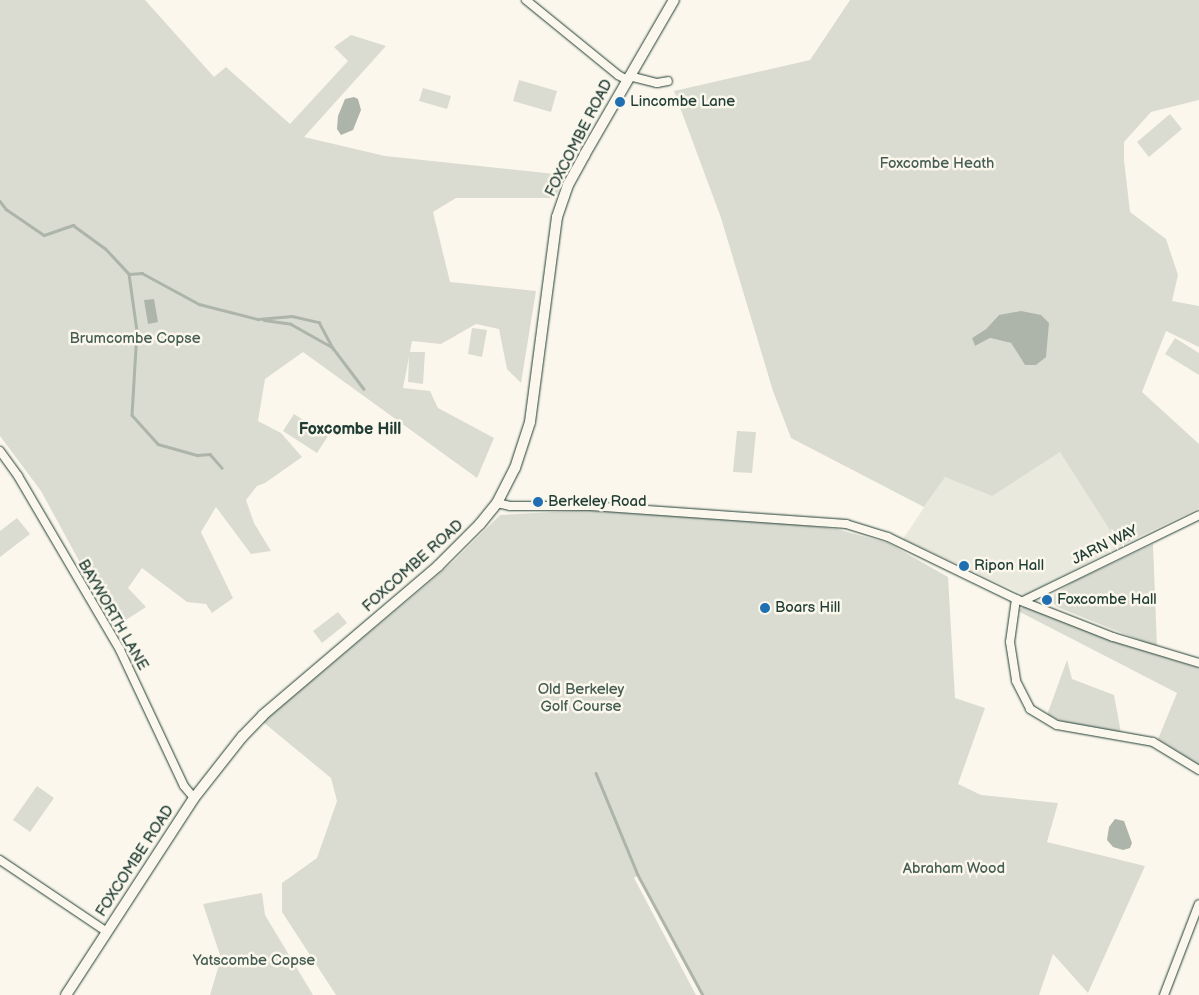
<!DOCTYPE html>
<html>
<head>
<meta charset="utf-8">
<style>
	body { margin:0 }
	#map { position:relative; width:1199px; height:995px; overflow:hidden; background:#fbf7ec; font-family:"Balsamiq Sans",sans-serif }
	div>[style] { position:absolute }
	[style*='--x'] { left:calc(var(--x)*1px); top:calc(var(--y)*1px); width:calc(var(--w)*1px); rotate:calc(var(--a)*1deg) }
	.built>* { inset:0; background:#eae9de }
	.green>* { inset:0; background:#dbdcd1 }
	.water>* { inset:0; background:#adb4aa }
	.stream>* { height:2.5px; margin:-1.25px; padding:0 1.25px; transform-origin:1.25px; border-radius:1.25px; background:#adb4aa }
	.roads { filter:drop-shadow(0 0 1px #1f3d34) drop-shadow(0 0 1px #1f3d34) }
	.minor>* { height:8px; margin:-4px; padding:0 4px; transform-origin:4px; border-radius:4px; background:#fbf7ec }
	.tertiary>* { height:10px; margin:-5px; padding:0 5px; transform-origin:5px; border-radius:5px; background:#fbf7ec }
	.dots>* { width:14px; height:14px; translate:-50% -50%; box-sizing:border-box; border:2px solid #fbf7ec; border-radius:50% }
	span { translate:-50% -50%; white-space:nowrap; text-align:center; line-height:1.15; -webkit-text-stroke:5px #fbf7ec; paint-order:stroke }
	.poi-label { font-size:15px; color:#1f3d34 }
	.left { translate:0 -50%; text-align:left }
	.street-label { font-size:15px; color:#1f3d34 }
	.park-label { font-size:15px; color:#455d53 }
	.neighbourhood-label { font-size:16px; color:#1f3d34; font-weight:700 }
</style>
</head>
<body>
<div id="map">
	<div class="built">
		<i style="clip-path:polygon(1060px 451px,1120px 546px,1025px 595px,903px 539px,945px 476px,992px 496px)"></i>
	</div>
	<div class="green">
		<i style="clip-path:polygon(0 0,145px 0,214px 77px,226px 67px,290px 124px,348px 61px,334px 47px,351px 35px,386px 46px,304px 137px,385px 156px,564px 175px,555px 198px,456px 198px,433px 212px,450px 282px,536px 291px,521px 383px,507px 369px,499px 329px,476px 324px,441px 344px,412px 341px,410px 352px,425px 352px,423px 384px,408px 382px,409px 357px,403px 388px,430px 391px,438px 408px,494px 438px,477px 478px,303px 352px,265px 379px,258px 421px,281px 433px,302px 457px,265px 483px,257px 486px,246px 500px,254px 523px,271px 551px,251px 554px,216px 507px,201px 532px,233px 598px,212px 613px,206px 604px,187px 602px,142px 568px,128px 588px,146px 607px,115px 627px,41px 491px,0 436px)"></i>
		<i style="clip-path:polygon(evenodd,850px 0,1199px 0,1199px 100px,1151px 112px,1124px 142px,1124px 160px,1130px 212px,1166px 239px,1178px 275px,1172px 301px,1199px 306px,1199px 347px,1166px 331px,1142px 392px,1199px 444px,1199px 508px,1120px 546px,1060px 452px,992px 496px,945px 477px,924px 507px,791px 438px,773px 391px,721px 218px,674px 91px,810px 60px,850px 0,999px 315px,1025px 365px,1011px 343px,990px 338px,975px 346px,972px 338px,986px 329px,999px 315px)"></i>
		<i style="clip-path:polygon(519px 80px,557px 91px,551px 112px,513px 101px)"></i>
		<i style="clip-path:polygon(423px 88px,451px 96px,447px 109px,419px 101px)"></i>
		<i style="clip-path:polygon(1170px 114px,1182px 129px,1149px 157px,1137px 142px)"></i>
		<i style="clip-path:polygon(472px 328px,487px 330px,482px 357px,468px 354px)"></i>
		<i style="clip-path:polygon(1175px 338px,1199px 353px,1199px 375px,1165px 354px)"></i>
		<i style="clip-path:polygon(294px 414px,328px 436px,317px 453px,283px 431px)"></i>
		<i style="clip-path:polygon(737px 431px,756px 432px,752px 473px,733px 472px)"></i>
		<i style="clip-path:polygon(589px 510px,775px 522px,836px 529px,888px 543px,948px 577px,955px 698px,985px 708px,958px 784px,981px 795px,1058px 803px,1047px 842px,1145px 866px,1088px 993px,1053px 954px,1039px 995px,703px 995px,638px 875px,634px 878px,696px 995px,336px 995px,282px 912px,282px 883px,317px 858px,337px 801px,331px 778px,263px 722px,453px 562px,500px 515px)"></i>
		<i style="clip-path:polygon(17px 518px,30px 534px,0 557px,0 531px)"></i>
		<i style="clip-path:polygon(1153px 544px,1157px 647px,1057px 607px,1053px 603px,1054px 594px,1073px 582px)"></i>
		<i style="clip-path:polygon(1024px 606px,1115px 642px,1199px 668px,1199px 765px,1158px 739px,1177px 693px,1018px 611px)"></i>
		<i style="clip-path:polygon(338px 612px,347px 623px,322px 643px,313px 631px)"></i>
		<i style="clip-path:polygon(1067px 660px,1072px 679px,1114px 695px,1121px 733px,1071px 725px,1047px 715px)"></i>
		<i style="clip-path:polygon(37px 786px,54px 798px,30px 832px,13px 820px)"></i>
		<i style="clip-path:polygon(262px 893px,265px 915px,313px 995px,210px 995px,221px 958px,203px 904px)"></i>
	</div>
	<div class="water">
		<i style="clip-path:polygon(354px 97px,358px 99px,361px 110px,353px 130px,341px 135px,337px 129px,338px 116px,345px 99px)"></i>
		<i style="clip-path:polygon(154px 299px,158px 322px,148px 324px,144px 300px)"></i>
		<i style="clip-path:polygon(1021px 311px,1041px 315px,1049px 323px,1046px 357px,1036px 365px,1025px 365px,1011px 343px,990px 338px,975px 346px,972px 338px,986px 329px,999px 315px)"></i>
		<i style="clip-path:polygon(1115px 819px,1124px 821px,1132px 843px,1130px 848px,1123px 850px,1113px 847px,1107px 840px,1109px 827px)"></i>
	</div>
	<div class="stream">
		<i style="--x:0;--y:201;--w:10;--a:53"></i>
		<i style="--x:6;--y:209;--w:46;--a:34.4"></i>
		<i style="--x:44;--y:235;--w:31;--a:-19"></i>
		<i style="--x:73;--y:225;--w:39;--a:36"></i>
		<i style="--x:105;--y:248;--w:35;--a:47"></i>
		<i style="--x:129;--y:274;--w:58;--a:82"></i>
		<i style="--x:137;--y:331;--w:84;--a:93.4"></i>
		<i style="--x:132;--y:415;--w:39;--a:48"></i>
		<i style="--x:158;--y:444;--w:41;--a:15.8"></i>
		<i style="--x:197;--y:455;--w:13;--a:-4"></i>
		<i style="--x:210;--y:454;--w:18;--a:49"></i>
		<i style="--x:129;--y:274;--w:13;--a:-4"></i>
		<i style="--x:142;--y:273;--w:65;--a:28.5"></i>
		<i style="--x:199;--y:304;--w:61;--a:14.3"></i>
		<i style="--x:258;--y:319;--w:34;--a:-5"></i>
		<i style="--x:292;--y:316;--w:28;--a:13"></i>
		<i style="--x:319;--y:322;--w:30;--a:62"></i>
		<i style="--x:333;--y:348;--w:51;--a:52.9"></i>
		<i style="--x:264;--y:320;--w:27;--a:8"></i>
		<i style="--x:291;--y:324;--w:47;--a:29.3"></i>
		<i style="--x:596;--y:773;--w:110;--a:67.6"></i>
		<i style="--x:638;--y:875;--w:136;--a:61.6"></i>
	</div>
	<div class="roads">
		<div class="minor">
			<i style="--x:526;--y:0;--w:119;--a:39.2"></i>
			<i style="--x:618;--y:75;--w:10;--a:29"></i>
			<i style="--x:629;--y:76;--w:29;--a:14"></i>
			<i style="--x:657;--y:83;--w:11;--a:-10"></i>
			<i style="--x:0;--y:451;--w:31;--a:54"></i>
			<i style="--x:18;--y:476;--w:202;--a:59.6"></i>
			<i style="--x:120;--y:650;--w:150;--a:64.8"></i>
			<i style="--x:184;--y:786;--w:16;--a:50"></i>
			<i style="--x:497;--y:503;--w:13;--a:13"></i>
			<i style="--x:510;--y:506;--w:80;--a:0"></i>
			<i style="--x:590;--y:506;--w:257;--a:4"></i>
			<i style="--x:846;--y:524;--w:44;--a:17.2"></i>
			<i style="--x:888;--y:537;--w:142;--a:25.8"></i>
			<i style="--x:1016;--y:599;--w:104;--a:21.4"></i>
			<i style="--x:1113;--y:637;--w:90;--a:16.8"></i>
			<i style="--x:1016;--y:599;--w:43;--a:97.9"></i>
			<i style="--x:1010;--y:642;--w:39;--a:81"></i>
			<i style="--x:1016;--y:681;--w:31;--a:63"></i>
			<i style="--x:1030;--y:709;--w:31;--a:31"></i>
			<i style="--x:1057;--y:725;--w:97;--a:10"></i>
			<i style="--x:1153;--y:742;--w:54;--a:31.3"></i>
			<i style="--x:1023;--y:601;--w:196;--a:-26"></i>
			<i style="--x:0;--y:860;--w:129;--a:33.9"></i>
			<i style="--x:1164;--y:995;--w:97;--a:-69"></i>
		</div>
		<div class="tertiary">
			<i style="--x:66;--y:995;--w:235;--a:-57"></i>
			<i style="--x:194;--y:798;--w:78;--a:-51.8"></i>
			<i style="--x:242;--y:737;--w:30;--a:-46"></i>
			<i style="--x:263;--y:715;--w:230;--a:-40.4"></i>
			<i style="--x:438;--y:566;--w:59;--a:-45"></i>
			<i style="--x:480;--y:524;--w:27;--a:-51"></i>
			<i style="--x:497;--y:503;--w:39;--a:-63"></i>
			<i style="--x:515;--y:468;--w:48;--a:-71.9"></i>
			<i style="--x:530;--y:422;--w:207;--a:-82.5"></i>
			<i style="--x:557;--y:217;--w:34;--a:-71"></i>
			<i style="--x:568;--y:185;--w:35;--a:-61"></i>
			<i style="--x:585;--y:154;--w:178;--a:-60"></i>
		</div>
	</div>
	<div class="dots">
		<i style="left:620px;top:102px;background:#1f6fb2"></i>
		<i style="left:538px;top:502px;background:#1f6fb2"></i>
		<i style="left:964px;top:566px;background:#1f6fb2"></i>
		<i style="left:1047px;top:600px;background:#1f6fb2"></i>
		<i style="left:765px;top:608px;background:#1f6fb2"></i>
	</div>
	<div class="poi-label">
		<span class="left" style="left:630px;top:102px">Lincombe Lane</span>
		<span class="left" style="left:548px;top:502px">Berkeley Road</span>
		<span class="left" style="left:974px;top:566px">Ripon Hall</span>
		<span class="left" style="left:1057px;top:600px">Foxcombe Hall</span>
		<span class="left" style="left:775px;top:608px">Boars Hill</span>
	</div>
	<div class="street-label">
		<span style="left:579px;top:138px;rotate:-63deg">FOXCOMBE ROAD</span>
		<span style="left:1105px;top:545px;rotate:-26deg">JARN WAY</span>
		<span style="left:413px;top:566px;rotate:-42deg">FOXCOMBE ROAD</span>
		<span style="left:113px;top:615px;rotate:60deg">BAYWORTH LANE</span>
		<span style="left:135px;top:861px;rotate:-57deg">FOXCOMBE ROAD</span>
	</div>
	<div class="park-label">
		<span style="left:937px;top:164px">Foxcombe Heath</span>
		<span style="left:135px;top:339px">Brumcombe Copse</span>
		<span style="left:581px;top:698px">Old Berkeley<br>Golf Course</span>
		<span style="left:954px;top:869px">Abraham Wood</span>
		<span style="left:254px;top:961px">Yatscombe Copse</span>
	</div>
	<div class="neighbourhood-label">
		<span style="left:350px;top:430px">Foxcombe Hill</span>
	</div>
</div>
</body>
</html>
